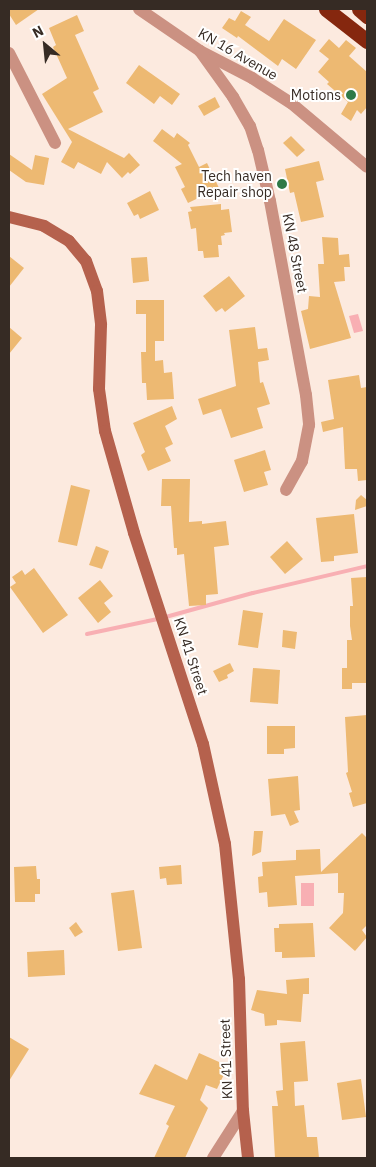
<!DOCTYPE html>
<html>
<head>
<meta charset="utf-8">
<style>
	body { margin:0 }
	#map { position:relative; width:376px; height:1167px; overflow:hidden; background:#fceadf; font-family:"IBM Plex Sans",sans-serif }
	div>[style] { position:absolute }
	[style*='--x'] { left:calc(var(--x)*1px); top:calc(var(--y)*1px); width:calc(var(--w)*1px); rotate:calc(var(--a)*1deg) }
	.water>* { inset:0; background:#f8afb3 }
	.stream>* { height:4px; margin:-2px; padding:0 2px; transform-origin:2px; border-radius:2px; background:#f8afb3 }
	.building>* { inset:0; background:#edb972 }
	.street>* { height:12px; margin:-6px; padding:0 6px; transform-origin:6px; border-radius:6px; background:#cb9182 }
	.secondary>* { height:12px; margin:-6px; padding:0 6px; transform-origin:6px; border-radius:6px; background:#b5614d }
	.highway>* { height:15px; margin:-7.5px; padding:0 7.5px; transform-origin:7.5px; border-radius:7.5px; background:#85270e }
	.dots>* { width:14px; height:14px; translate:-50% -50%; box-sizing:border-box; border:2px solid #fff; border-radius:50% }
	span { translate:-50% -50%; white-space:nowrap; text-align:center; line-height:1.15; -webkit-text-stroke:4px #fff; paint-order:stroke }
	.street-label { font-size:14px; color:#362b24 }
	.poi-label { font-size:14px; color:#362b24 }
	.right { translate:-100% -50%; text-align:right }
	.frame { position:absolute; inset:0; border:10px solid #362b24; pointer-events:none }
	.north { position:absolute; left:20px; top:20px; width:50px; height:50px; -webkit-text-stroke:4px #fff; paint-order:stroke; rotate:332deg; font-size:14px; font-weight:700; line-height:20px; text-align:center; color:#362b24 }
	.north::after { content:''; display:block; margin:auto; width:18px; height:22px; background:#362b24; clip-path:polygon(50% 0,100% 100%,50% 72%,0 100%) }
</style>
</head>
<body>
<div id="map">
	<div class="water">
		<i style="clip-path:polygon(358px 314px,363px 331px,354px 333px,349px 316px)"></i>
		<i style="clip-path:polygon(301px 883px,314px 883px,314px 906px,301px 906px)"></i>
	</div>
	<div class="stream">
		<i style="--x:87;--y:634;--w:77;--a:-12"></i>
		<i style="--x:162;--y:618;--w:94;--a:-15.4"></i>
		<i style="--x:253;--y:593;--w:117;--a:-13.3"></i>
	</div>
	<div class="building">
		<i style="clip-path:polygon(9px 9px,39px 9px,16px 25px,9px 14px)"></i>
		<i style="clip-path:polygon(241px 11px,251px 17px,245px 25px,269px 41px,284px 19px,316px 40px,296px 69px,282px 59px,278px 66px,238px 36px,237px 38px,222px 28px,229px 18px,235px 21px)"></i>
		<i style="clip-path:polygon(77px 15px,84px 31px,75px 35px,99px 89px,93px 92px,103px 112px,68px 129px,124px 158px,129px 153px,140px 165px,130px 174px,128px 172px,122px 178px,107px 162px,101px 174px,78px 162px,74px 169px,61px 162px,72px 142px,42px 94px,67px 78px,53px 47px,56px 45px,49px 28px)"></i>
		<i style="clip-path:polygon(329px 39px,339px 48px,346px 40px,356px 48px,349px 56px,367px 72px,367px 107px,361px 114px,357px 110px,351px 121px,341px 114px,348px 102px,327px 84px,329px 82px,318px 72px,329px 59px,319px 51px)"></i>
		<i style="clip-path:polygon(139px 65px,180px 94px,172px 105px,160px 96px,154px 104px,126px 83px)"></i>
		<i style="clip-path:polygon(215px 97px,220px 107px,204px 116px,198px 106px)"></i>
		<i style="clip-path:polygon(162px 129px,174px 138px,177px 133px,190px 143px,188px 145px,199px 167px,207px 163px,219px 188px,188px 203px,181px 189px,185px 187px,175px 167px,182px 164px,153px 141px)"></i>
		<i style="clip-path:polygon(291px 136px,305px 150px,297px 157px,283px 143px)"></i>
		<i style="clip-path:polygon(9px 154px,32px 170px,35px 155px,49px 158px,44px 185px,26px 182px,9px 170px)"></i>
		<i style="clip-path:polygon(319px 161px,324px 180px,316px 182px,324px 217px,301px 222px,294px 192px,290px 193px,285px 169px)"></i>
		<i style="clip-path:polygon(150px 191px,159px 210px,140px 219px,138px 214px,134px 216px,127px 203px)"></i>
		<i style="clip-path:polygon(221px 204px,221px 210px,229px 209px,232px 232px,224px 233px,225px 235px,221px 236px,222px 245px,218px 245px,219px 257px,204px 258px,203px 251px,198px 251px,196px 228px,191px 229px,188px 212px,192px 211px,190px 207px)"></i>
		<i style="clip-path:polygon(322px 237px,338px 238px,339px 255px,349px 254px,350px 267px,344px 267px,345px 281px,334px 282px,351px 338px,310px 349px,301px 311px,308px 309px,309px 296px,320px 297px,318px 264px,324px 264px)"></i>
		<i style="clip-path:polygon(9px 256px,24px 268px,9px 287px)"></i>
		<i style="clip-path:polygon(147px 257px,149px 281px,133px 283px,131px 258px)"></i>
		<i style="clip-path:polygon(229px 276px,245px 296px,225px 312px,222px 308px,216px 312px,203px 296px)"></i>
		<i style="clip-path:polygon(136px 300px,164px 300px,164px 341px,155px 341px,155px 361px,163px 360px,164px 373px,172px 372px,174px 399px,147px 400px,146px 383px,142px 383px,141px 352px,146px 352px,146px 314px,136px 314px)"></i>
		<i style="clip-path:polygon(9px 327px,22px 338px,9px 354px)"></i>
		<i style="clip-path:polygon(255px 327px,258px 349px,267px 348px,269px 360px,258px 362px,260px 383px,263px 382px,270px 404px,257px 408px,263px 428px,231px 438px,221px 409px,203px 415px,198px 399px,236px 386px,229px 330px)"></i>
		<i style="clip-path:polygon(359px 375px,361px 388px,367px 387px,367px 480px,358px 481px,357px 469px,345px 469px,343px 427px,323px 432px,321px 422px,334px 419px,328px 380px)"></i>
		<i style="clip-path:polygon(172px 406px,177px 419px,165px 426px,173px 444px,165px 448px,171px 461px,148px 471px,141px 455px,145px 452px,133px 423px)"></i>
		<i style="clip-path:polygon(265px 450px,271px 470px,264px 472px,268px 485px,244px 492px,234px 460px)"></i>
		<i style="clip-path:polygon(162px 479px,190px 479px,189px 522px,202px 521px,202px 524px,226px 521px,229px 545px,214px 547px,218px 594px,206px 595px,206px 605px,189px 606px,184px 554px,177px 555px,177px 548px,174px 548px,171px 506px,161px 506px)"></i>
		<i style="clip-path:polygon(71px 485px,90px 490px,77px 546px,58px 542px)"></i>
		<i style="clip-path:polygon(361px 495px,367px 500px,367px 506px,355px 510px,356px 500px)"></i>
		<i style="clip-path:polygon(354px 514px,358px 553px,334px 556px,334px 561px,321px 562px,316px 518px)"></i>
		<i style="clip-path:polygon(287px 541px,303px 559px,285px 574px,270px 557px)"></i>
		<i style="clip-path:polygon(96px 546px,109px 551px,102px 569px,89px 565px)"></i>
		<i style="clip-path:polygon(34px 568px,68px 615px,43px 633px,10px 587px,16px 583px,12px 577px,22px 570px,25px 575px)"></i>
		<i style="clip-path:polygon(367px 577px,367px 683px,352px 683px,352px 689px,342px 689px,342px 668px,347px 668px,347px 640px,352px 640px,350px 626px,350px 606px,353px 606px,351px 578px)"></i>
		<i style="clip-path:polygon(100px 580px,113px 596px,104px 603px,111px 612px,98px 623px,78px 598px)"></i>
		<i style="clip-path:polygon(243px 610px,263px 613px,258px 648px,238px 645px)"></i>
		<i style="clip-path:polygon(283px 630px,297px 632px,295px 649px,282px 647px)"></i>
		<i style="clip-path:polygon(230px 663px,234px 671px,227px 675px,228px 678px,219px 682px,213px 671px)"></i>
		<i style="clip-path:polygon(253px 668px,280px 670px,278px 704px,250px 702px)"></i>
		<i style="clip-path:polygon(367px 715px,367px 803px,353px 807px,349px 793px,352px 792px,346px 773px,348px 772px,345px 717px)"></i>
		<i style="clip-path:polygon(267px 726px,295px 726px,295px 748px,284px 749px,284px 754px,267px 754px)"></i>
		<i style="clip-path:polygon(298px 776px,300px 810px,294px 811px,299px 822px,290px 826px,285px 814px,271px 816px,268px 779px)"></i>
		<i style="clip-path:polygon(254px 831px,263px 831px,261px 852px,252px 856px)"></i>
		<i style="clip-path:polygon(362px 833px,367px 838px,367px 925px,362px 930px,367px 937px,355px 951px,329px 928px,343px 913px,344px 893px,338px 893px,338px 873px,295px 876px,297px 905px,268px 907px,267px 892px,259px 893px,258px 877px,263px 876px,262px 862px,296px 860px,296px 850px,320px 849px,321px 872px)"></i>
		<i style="clip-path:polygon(181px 865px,182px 884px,167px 885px,166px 878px,160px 879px,159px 867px)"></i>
		<i style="clip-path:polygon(36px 866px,37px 879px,40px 879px,40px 894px,35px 894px,35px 902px,15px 902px,14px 867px)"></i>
		<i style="clip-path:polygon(134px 890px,142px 948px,118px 951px,111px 893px)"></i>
		<i style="clip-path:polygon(76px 922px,83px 932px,75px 937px,69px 928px)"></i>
		<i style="clip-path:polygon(313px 923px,315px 957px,282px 958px,282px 952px,275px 952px,274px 928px,279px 928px,279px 924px)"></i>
		<i style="clip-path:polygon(64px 950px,65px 975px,28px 977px,27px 952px)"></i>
		<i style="clip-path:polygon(309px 978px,309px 994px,303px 994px,301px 1022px,277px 1020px,277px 1025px,265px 1026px,264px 1014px,251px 1010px,257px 990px,287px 994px,286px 980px)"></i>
		<i style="clip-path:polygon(9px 1037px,29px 1049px,9px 1081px)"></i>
		<i style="clip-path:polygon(305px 1041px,308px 1081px,294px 1082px,295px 1106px,304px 1105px,307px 1137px,317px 1137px,319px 1158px,275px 1158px,272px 1106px,278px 1106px,276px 1091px,283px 1090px,280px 1043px)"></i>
		<i style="clip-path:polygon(199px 1053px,228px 1066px,217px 1089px,206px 1085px,200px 1100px,208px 1108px,185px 1158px,154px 1158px,169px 1126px,166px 1124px,175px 1106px,139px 1094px,155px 1064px,187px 1080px)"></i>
		<i style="clip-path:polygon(361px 1079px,366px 1117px,342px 1120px,337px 1083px)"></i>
	</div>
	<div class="street">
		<i style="--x:139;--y:9;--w:74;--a:34.5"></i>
		<i style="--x:200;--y:51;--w:59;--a:27.4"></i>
		<i style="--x:252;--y:78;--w:46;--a:32.7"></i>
		<i style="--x:291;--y:103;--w:99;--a:40.1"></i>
		<i style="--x:200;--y:51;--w:57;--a:54.3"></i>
		<i style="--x:233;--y:97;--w:34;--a:60"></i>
		<i style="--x:250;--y:126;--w:25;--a:72"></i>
		<i style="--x:258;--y:150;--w:52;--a:76.8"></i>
		<i style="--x:270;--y:201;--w:197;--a:79.5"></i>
		<i style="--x:306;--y:395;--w:30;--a:84"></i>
		<i style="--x:309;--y:425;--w:37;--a:101"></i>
		<i style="--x:302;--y:461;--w:33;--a:119"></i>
		<i style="--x:9;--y:53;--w:101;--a:62.9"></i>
		<i style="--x:213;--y:1158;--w:56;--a:-57.4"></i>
	</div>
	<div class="secondary">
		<i style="--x:9;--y:217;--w:36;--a:14"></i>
		<i style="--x:44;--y:226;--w:29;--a:31"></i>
		<i style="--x:69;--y:241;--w:26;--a:50"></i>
		<i style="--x:86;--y:261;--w:32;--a:70"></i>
		<i style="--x:97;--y:291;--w:34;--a:83"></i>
		<i style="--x:101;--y:325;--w:64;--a:91.8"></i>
		<i style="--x:99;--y:389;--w:42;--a:81.9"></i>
		<i style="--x:105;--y:431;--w:106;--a:74.1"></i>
		<i style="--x:134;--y:533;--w:222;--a:71.9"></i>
		<i style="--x:203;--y:744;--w:102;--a:77.6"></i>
		<i style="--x:225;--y:844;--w:136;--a:84.1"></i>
		<i style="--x:239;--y:979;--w:132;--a:88.3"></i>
		<i style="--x:243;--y:1111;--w:47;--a:83.9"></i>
	</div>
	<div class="highway">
		<i style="--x:326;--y:9;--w:52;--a:38"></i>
		<i style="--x:359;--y:9;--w:11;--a:41"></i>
	</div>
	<div class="dots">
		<i style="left:351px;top:95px;background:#2f7a48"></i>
		<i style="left:282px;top:184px;background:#2f7a48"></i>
	</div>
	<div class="street-label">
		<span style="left:238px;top:54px;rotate:30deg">KN 16 Avenue</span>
		<span style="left:295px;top:253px;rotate:79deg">KN 48 Street</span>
		<span style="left:191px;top:656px;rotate:72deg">KN 41 Street</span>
		<span style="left:226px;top:1059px;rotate:-92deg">KN 41 Street</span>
	</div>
	<div class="poi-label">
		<span class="right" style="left:341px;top:95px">Motions</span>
		<span class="right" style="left:272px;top:184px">Tech haven<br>Repair shop</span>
	</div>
	<div class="frame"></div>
	<div class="north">N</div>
</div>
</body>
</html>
